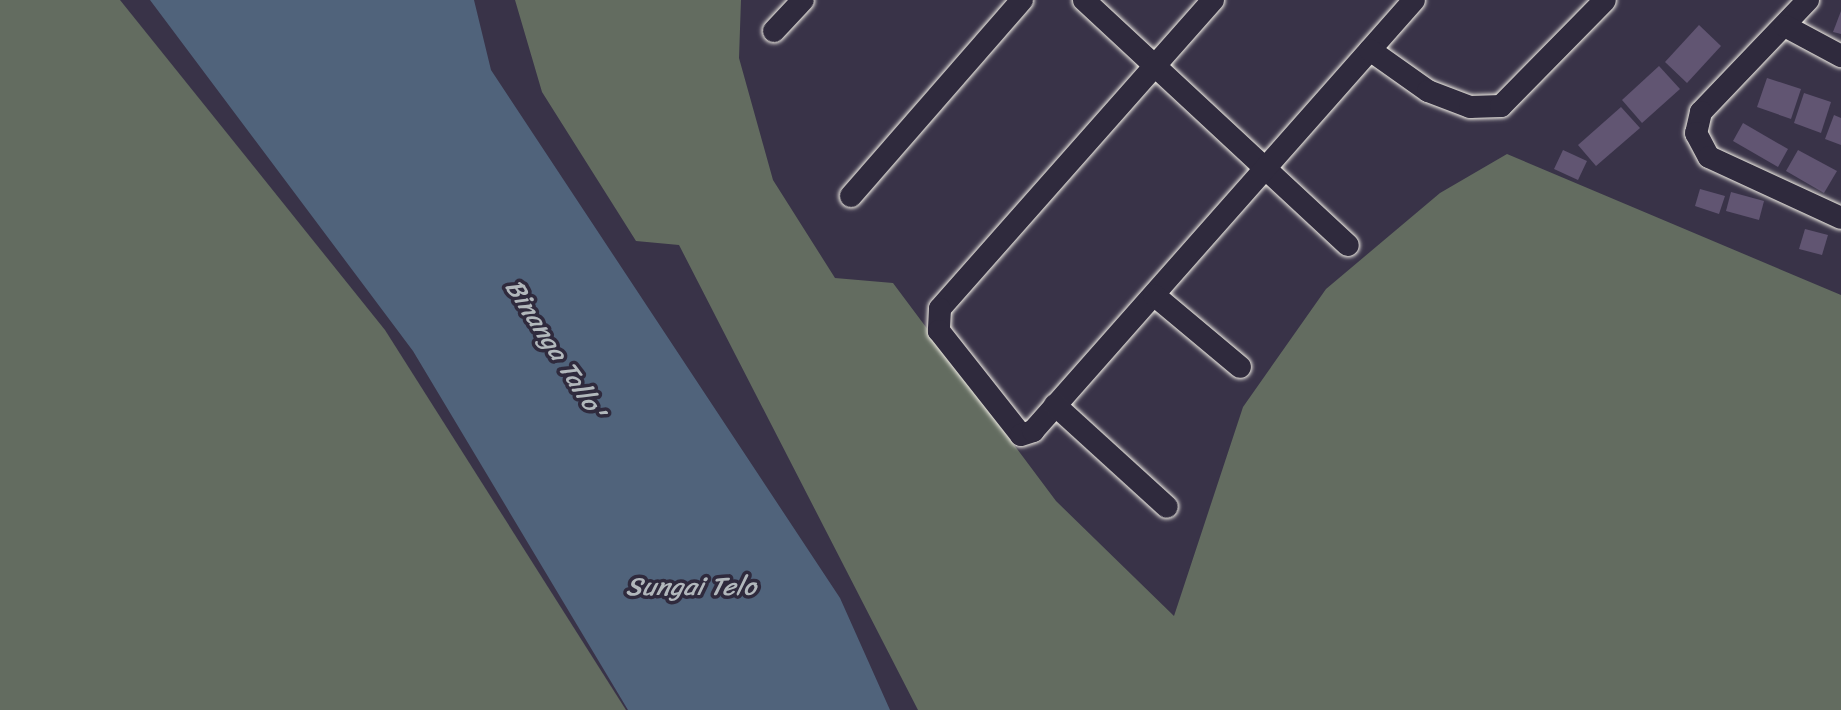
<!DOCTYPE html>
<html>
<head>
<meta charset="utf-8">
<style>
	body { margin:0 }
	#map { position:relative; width:1841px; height:710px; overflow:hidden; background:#393348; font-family:Sriracha,sans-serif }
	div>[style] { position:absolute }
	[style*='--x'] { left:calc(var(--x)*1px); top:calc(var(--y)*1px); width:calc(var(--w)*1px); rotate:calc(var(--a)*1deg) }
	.green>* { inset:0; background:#636c60 }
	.water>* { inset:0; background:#50637b }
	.building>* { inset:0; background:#615572 }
	.roads { filter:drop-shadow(0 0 2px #f4f1e8) drop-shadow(0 0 2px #f4f1e8) }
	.street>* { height:22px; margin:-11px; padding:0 11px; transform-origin:11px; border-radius:11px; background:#2f2a3d }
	span { translate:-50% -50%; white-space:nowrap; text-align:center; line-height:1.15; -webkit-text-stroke:7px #2f2a3d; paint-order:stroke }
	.water-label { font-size:26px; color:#b2b8bc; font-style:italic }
</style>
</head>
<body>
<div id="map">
	<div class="green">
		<i style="clip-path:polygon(0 0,120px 0,385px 330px,626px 710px,0 710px)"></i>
		<i style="clip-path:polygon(515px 0,741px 0,739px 58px,773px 180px,835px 278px,893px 283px,1056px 501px,1174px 616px,1243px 407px,1326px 289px,1440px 193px,1507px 154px,1841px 295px,1841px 710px,918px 710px,679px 245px,636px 241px,542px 92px)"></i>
	</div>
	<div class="water">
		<i style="clip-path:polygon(150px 0,474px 0,491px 70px,840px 598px,890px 710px,628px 710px,413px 351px)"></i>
	</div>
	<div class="building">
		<i style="clip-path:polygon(1841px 11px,1841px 34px,1833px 32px)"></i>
		<i style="clip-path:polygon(1699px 25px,1721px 46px,1687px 83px,1665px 62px)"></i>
		<i style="clip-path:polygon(1659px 66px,1680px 89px,1642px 123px,1622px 100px)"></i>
		<i style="clip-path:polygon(1767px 78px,1801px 89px,1791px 119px,1757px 107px)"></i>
		<i style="clip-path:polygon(1804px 93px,1831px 102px,1821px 133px,1794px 123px)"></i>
		<i style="clip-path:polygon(1621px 107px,1640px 128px,1596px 166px,1578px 145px)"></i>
		<i style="clip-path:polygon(1834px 115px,1841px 118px,1841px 145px,1825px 139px)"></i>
		<i style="clip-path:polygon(1743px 123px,1788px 149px,1778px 167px,1733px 141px)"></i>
		<i style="clip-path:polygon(1563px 150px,1587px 161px,1578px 180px,1554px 169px)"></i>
		<i style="clip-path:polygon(1798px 150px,1837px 171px,1824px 193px,1786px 171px)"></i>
		<i style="clip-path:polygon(1700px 189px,1725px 196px,1719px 214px,1695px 206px)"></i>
		<i style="clip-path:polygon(1731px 192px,1764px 201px,1759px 220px,1726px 211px)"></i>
		<i style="clip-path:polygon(1805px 229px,1828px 235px,1822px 255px,1799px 249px)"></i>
	</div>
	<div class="roads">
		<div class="street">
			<i style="--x:1084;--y:0;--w:360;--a:42.9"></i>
			<i style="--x:1213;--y:0;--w:412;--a:131.5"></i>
			<i style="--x:940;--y:309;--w:22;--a:93"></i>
			<i style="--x:939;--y:331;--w:132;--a:51.7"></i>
			<i style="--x:1021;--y:435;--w:13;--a:-18"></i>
			<i style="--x:1033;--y:431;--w:575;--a:-48.52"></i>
			<i style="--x:1808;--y:0;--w:155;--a:133.7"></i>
			<i style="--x:1701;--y:112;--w:22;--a:103"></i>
			<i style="--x:1696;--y:133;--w:27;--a:62"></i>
			<i style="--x:1709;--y:157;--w:145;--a:24.8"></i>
			<i style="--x:1785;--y:26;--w:64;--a:28.2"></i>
			<i style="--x:774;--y:31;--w:42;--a:-46.9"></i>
			<i style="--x:1370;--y:50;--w:71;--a:35.3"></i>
			<i style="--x:1428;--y:91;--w:45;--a:20.9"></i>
			<i style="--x:1470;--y:107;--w:31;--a:-2"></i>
			<i style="--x:1501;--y:106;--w:148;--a:-45.5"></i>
			<i style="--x:851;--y:196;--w:260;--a:-48.9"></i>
			<i style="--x:1154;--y:295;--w:112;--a:39.9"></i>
			<i style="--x:1055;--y:405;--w:151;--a:42.3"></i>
		</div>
	</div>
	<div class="water-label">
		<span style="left:555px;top:349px;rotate:57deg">Binanga Tallo'</span>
		<span style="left:691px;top:587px">Sungai Telo</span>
	</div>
</div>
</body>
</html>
